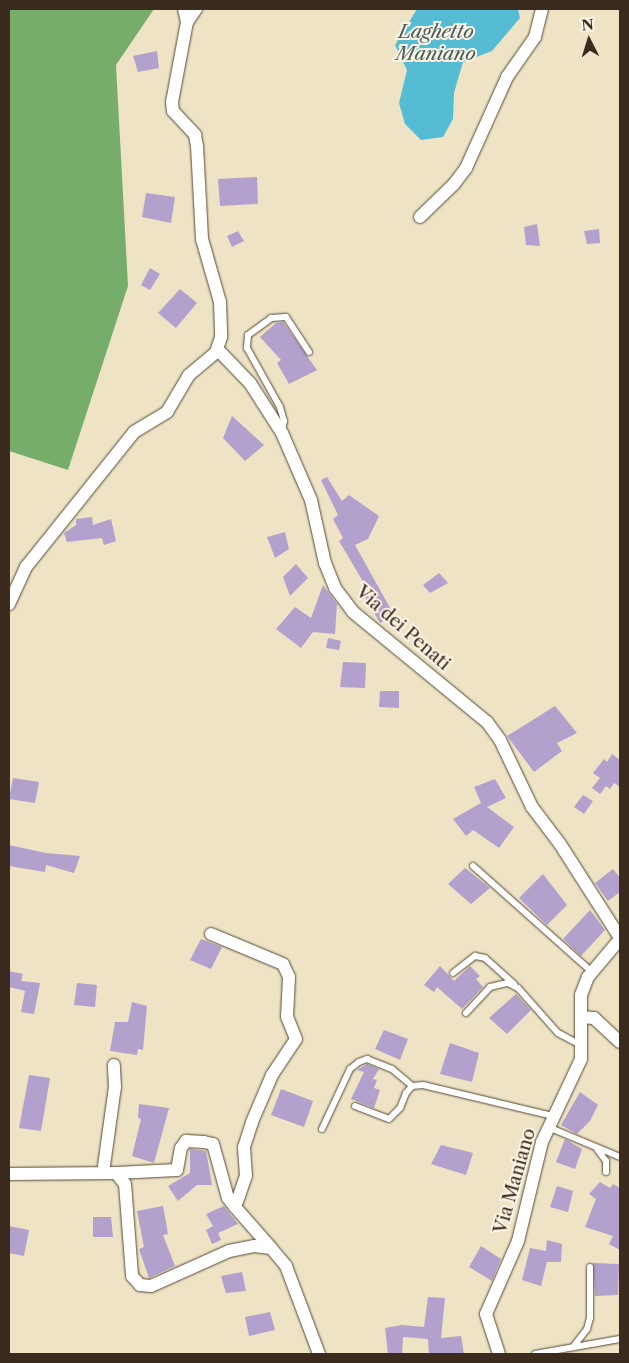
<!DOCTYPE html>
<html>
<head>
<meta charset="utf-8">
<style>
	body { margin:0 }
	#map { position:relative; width:629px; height:1363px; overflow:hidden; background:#eee4c5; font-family:"Libre Caslon Text",serif }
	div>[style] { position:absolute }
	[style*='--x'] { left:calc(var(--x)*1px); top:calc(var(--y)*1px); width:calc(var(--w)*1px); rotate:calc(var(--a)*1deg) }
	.forest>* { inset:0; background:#77ad6a }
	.water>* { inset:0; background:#56bcd4 }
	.building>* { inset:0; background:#b2a0cd }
	.roads { filter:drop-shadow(0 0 1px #564637) drop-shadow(0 0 1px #564637) }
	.service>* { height:6px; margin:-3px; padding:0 3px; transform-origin:3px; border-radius:3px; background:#fff }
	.minor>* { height:12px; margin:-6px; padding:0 6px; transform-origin:6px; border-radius:6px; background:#fff }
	span { translate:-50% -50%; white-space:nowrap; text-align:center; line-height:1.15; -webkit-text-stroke:4px #fcf5e5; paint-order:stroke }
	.street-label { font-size:18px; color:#3b2a1e }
	.water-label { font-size:19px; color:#445d5e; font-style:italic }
	.frame { position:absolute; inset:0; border:10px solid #3b2a1e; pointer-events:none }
	.north { position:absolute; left:564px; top:15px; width:50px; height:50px; -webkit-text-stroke:4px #fcf5e5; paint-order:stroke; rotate:355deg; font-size:14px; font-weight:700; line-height:20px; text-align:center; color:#3b2a1e }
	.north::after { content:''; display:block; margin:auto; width:18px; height:22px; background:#3b2a1e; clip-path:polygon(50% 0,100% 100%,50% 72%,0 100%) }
</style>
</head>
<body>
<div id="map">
	<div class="forest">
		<i style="clip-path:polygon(9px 9px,154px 9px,116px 65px,128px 286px,68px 470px,9px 451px)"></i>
	</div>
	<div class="water">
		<i style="clip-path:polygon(417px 9px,518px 9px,520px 18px,492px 51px,463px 62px,454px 93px,453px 119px,443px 137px,421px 140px,405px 124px,399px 103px,407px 70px,395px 45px)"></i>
	</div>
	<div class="building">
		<i style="clip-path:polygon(157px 51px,159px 68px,138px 72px,133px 56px)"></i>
		<i style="clip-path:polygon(257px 177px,258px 204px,220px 206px,218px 179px)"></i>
		<i style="clip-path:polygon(146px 193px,175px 197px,171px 223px,142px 217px)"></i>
		<i style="clip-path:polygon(537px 224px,540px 246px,526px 245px,524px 227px)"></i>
		<i style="clip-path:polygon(599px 229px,600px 243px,587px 244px,584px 231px)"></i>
		<i style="clip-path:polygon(238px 231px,244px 241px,232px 247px,227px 236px)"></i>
		<i style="clip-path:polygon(150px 268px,160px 274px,150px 290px,141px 285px)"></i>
		<i style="clip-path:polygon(180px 289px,197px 303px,176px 328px,158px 313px)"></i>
		<i style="clip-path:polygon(283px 322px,317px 370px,289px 384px,277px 363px,281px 360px,260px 337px,276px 323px)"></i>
		<i style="clip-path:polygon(232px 416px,264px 445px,245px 461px,223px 438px)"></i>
		<i style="clip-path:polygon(327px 477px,342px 501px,349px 495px,379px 516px,368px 539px,355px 545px,394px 615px,380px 623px,365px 597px,371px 595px,339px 541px,343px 538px,333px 519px,338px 515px,321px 480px)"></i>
		<i style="clip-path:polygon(92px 517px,93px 525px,111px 519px,116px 541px,104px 545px,102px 538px,67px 542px,64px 533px,76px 525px,76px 519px)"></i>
		<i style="clip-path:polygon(285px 532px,289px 549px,275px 558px,267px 537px)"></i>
		<i style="clip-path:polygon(296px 564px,308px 578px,290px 596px,283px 577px)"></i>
		<i style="clip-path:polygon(439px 573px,448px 583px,430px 593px,423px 585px)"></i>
		<i style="clip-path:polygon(323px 585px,337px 604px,335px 634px,313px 632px,301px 648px,276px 629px,295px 607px,311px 618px)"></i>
		<i style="clip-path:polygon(328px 638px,341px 641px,339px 650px,326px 648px)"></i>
		<i style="clip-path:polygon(343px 662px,366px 663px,365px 688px,340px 687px)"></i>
		<i style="clip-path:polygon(380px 691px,399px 691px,399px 708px,379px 707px)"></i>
		<i style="clip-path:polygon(555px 706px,577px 733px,557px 743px,562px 751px,534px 772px,507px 736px)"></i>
		<i style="clip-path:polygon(612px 754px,620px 760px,620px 787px,614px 783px,610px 789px,606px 786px,600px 794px,592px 788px,600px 778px,593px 773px,604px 759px,607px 762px)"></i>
		<i style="clip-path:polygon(13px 778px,39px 782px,35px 803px,9px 799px)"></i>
		<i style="clip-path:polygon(495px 779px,506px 798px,487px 807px,514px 827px,499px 848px,473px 830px,466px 836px,453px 819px,481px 803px,474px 787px)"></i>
		<i style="clip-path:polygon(583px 795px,593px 801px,584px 814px,574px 807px)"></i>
		<i style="clip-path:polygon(9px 845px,46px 853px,80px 856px,74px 873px,46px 865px,45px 872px,9px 866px)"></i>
		<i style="clip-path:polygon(465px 868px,490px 888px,471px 904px,448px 884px)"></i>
		<i style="clip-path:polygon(613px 869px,620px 878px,620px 892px,608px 901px,595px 883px)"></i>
		<i style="clip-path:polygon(543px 874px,567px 905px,547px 925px,519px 898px)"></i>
		<i style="clip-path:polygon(590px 910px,605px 930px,581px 956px,563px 939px)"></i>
		<i style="clip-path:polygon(201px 939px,222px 947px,211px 969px,190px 960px)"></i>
		<i style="clip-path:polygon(440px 966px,454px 981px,470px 966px,480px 976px,476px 979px,483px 987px,462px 1009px,437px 987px,434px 992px,424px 985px)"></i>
		<i style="clip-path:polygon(9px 971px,23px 974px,21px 981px,40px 983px,34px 1014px,21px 1012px,25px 991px,9px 987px)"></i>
		<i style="clip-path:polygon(77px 983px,97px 985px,95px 1007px,74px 1005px)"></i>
		<i style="clip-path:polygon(516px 994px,531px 1010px,507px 1034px,489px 1018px)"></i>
		<i style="clip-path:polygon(132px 1002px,147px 1006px,143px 1050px,138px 1049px,137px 1055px,110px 1051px,115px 1022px,128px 1022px)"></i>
		<i style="clip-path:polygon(384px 1030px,408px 1039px,400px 1060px,375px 1049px)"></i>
		<i style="clip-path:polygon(450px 1043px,479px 1053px,472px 1082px,440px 1074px)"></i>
		<i style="clip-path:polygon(367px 1064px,379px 1069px,373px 1079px,377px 1080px,374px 1088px,380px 1090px,374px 1108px,351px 1099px,364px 1072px,357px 1070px)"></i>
		<i style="clip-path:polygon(29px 1075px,50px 1078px,41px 1131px,19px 1128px)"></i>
		<i style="clip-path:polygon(281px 1089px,313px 1101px,304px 1127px,271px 1115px)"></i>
		<i style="clip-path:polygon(580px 1092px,598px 1105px,590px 1121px,577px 1134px,561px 1125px)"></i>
		<i style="clip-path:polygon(139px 1104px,169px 1108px,154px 1163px,132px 1156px,141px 1119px,138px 1118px)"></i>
		<i style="clip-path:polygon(565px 1139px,582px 1149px,575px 1169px,556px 1162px)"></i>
		<i style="clip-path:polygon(441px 1145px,473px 1153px,466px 1175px,431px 1164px)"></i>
		<i style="clip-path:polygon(190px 1149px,206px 1151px,212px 1185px,197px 1185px,178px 1201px,168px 1186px,190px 1173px)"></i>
		<i style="clip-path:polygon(600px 1182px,610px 1188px,613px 1184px,620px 1188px,620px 1250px,609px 1244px,613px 1236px,585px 1227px,596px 1199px,589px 1194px)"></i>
		<i style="clip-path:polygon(557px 1186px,573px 1191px,568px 1212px,550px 1207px)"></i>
		<i style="clip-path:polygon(163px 1206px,168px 1234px,163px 1235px,175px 1266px,149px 1278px,139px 1249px,144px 1247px,137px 1211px)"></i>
		<i style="clip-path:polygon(224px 1206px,238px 1224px,218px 1233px,221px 1240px,212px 1244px,206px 1230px,213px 1226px,206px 1214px)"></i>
		<i style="clip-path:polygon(93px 1217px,111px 1217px,113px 1237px,93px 1237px)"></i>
		<i style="clip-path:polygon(9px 1226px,29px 1230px,24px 1256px,9px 1253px)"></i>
		<i style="clip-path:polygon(547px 1240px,562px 1244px,561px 1262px,547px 1262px,541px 1286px,522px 1280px,530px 1248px,546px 1251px)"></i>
		<i style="clip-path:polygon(481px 1246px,501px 1259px,492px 1281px,469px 1267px)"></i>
		<i style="clip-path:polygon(593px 1263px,619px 1264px,618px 1295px,595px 1296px)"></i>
		<i style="clip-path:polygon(242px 1272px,246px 1291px,226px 1293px,221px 1276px)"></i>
		<i style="clip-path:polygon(428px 1297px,445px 1298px,441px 1338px,461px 1336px,464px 1354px,429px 1354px,428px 1339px,403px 1337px,402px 1354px,388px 1354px,385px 1328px,402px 1325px,424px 1327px)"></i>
		<i style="clip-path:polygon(270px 1312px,275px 1330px,249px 1336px,245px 1317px)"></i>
	</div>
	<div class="roads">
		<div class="service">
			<i style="--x:282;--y:432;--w:11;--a:-80"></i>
			<i style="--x:284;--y:421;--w:15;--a:-106"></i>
			<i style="--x:280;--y:407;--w:68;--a:-119.2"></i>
			<i style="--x:247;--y:348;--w:13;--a:-86"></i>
			<i style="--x:248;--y:335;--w:29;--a:-36"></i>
			<i style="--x:271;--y:318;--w:15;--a:-4"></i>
			<i style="--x:286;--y:317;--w:42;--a:56.7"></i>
			<i style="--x:473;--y:866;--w:159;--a:41.7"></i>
			<i style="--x:453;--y:973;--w:28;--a:-38"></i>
			<i style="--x:475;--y:956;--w:10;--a:11"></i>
			<i style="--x:485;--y:958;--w:39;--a:42"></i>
			<i style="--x:466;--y:1013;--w:35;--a:-47"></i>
			<i style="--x:490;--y:987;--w:18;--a:-13"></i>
			<i style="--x:508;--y:983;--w:11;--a:27"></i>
			<i style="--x:518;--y:988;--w:60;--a:48.4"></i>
			<i style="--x:558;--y:1033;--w:27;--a:28"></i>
			<i style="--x:355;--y:1106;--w:36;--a:21"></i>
			<i style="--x:389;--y:1119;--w:16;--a:-45"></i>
			<i style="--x:400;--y:1108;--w:16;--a:-68"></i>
			<i style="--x:406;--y:1093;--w:9;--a:-49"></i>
			<i style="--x:412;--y:1086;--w:11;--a:-5"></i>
			<i style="--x:423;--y:1085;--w:134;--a:13.4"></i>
			<i style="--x:548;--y:1127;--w:78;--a:22.6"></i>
			<i style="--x:322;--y:1129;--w:66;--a:-65"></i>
			<i style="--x:350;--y:1069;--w:11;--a:-38"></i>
			<i style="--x:359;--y:1062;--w:9;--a:-21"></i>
			<i style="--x:367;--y:1059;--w:27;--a:22"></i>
			<i style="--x:392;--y:1069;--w:26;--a:40"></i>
			<i style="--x:597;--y:1149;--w:15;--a:53"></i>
			<i style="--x:606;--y:1161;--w:11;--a:90"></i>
			<i style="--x:573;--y:1347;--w:23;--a:-52"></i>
			<i style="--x:587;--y:1329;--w:11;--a:-75"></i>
			<i style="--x:590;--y:1318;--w:51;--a:-90"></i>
			<i style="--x:535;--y:1354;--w:86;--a:-10"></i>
		</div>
		<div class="minor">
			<i style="--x:184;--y:9;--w:13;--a:77"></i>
			<i style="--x:187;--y:22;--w:81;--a:100.6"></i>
			<i style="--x:172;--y:102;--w:9;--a:84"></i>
			<i style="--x:173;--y:111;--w:33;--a:47"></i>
			<i style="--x:195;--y:135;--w:11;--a:80"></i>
			<i style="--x:197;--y:146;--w:93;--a:86.9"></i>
			<i style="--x:202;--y:239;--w:66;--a:74.1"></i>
			<i style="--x:220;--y:302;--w:35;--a:88"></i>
			<i style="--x:221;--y:337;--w:16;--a:108"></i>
			<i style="--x:187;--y:22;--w:16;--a:-55"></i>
			<i style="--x:420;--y:217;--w:47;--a:-44.1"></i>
			<i style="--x:454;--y:184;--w:20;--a:-53"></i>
			<i style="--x:466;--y:168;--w:100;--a:-65.7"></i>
			<i style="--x:507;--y:77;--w:49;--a:-55"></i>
			<i style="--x:535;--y:37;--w:29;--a:-76"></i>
			<i style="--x:9;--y:604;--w:41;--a:-65.3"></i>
			<i style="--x:26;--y:567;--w:173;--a:-51.3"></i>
			<i style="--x:134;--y:432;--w:39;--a:-31"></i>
			<i style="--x:167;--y:412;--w:43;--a:-59.3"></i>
			<i style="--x:189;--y:375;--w:35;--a:-40"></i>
			<i style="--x:216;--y:352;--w:5;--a:11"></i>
			<i style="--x:221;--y:353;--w:42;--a:46"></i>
			<i style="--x:250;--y:383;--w:59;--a:57.4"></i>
			<i style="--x:282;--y:433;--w:73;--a:66.6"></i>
			<i style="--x:311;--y:500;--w:65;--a:77.5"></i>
			<i style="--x:325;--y:563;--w:27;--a:68"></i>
			<i style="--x:335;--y:588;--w:30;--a:53"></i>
			<i style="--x:353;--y:612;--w:173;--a:39.4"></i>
			<i style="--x:487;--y:722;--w:22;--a:54"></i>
			<i style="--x:500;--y:740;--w:74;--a:64.5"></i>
			<i style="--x:532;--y:807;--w:46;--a:52.9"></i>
			<i style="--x:560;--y:844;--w:112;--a:57.4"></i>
			<i style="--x:581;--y:1017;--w:13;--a:4"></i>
			<i style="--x:594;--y:1018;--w:35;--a:43"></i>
			<i style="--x:103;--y:1173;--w:87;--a:-82.1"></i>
			<i style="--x:115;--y:1087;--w:22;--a:-93"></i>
			<i style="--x:116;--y:1173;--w:61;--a:-2.8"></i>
			<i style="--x:177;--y:1170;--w:22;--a:-80"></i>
			<i style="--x:181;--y:1148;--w:9;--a:-54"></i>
			<i style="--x:186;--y:1141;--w:18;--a:3"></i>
			<i style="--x:204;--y:1142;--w:9;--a:13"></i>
			<i style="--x:213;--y:1144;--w:56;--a:74.5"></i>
			<i style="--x:228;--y:1198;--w:11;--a:52"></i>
			<i style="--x:235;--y:1207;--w:12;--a:-70"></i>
			<i style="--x:239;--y:1196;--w:21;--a:-71"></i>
			<i style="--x:246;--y:1176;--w:29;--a:-94"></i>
			<i style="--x:244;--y:1147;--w:26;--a:-72"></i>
			<i style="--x:252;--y:1122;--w:51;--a:-66.9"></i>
			<i style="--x:272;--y:1075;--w:43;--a:-56.3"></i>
			<i style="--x:296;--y:1039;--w:24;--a:-112"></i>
			<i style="--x:287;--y:1017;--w:40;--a:-87.1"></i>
			<i style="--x:289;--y:977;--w:14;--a:-115"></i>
			<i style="--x:283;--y:964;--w:78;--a:-157.4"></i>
			<i style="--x:9;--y:1174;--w:107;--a:-0.5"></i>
			<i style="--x:116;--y:1173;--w:14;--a:51"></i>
			<i style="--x:125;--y:1184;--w:92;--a:85.6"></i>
			<i style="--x:132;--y:1276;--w:12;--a:48"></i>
			<i style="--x:140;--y:1285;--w:11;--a:5"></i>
			<i style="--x:151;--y:1286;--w:85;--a:-24.2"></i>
			<i style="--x:229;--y:1251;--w:25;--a:-11"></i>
			<i style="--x:254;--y:1246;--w:17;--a:7"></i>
			<i style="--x:271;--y:1248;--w:23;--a:50"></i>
			<i style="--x:286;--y:1266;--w:94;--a:69.4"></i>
			<i style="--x:235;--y:1207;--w:55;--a:48.7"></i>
			<i style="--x:499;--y:1354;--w:42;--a:-108"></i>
			<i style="--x:486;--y:1314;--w:80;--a:-66.3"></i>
			<i style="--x:518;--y:1241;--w:102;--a:-76.4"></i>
			<i style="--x:542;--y:1142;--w:92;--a:-64.8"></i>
			<i style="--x:581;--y:1059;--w:64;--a:-90"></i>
			<i style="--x:581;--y:995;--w:19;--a:-69"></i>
			<i style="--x:588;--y:977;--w:50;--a:-49.9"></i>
		</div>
	</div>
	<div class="street-label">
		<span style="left:403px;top:628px;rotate:41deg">Via dei Penati</span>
		<span style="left:515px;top:1181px;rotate:-74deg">Via Maniano</span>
	</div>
	<div class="water-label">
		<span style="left:436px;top:43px">Laghetto<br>Maniano</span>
	</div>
	<div class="frame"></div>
	<div class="north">N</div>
</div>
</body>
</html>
